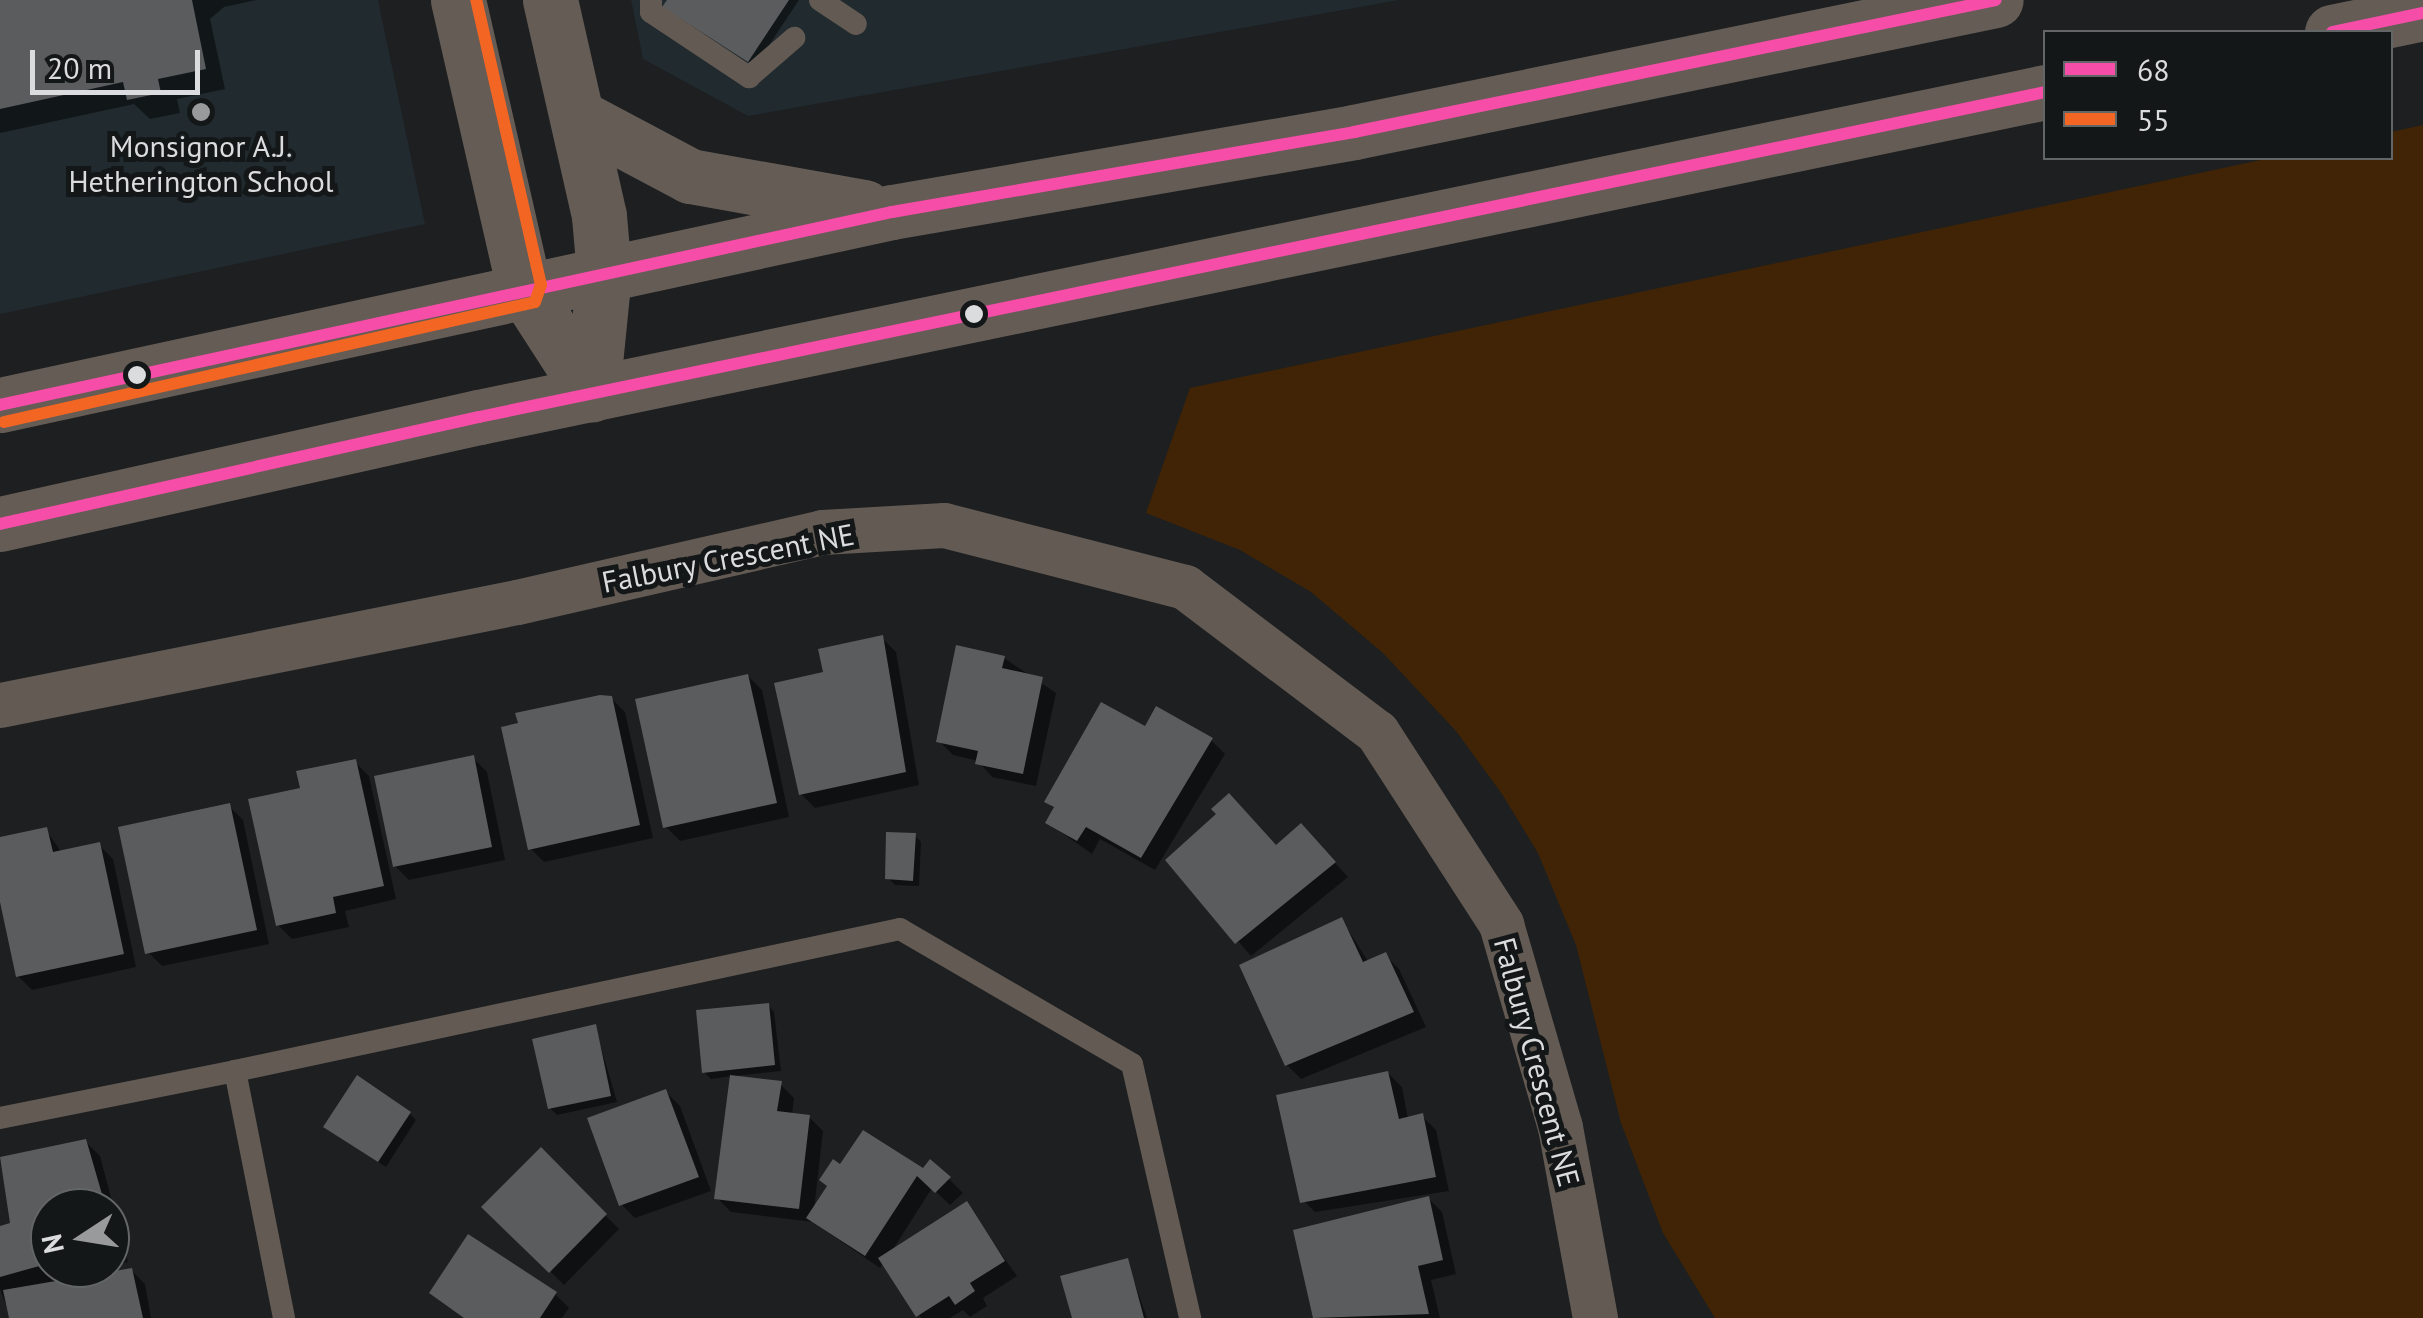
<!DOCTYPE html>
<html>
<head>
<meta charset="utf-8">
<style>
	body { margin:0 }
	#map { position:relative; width:2423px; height:1318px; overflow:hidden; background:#1d1f21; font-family:"PT Sans",sans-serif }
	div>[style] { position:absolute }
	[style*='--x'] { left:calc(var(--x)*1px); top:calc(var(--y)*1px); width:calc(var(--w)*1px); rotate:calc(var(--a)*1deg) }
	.built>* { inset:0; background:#212a2e }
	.green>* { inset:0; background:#412405 }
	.shadow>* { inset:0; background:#0007 }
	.building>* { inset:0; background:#5a5c5e }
	.lane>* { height:22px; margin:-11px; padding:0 11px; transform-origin:11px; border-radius:11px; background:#635a53 }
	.street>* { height:45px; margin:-22.5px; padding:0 22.5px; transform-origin:22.5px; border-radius:22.5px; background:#635a53 }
	.secondary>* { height:55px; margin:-27.5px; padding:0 27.5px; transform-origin:27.5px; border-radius:27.5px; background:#655c55 }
	.bus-1>* { height:12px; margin:-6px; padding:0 6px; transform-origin:6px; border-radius:6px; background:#f54da8 }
	.bus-2>* { height:12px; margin:-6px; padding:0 6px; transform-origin:6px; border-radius:6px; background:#f26522 }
	.dots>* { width:28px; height:28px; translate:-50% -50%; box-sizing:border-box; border:5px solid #131718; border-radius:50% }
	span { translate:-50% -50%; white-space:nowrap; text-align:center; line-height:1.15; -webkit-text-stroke:10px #131718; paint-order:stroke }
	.poi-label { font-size:30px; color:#dadcdd }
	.street-label { font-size:30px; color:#dadcdd }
	.legend { position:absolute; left:2043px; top:30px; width:350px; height:130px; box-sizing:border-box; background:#131718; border:2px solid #636667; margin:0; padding:12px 18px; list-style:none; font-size:30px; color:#dadcdd }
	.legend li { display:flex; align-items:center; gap:20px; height:50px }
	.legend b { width:50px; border:2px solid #636667 }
	.north { position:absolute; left:30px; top:1188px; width:100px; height:100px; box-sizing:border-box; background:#131718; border:2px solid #636667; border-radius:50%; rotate:258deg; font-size:28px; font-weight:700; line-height:40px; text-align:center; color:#dadcdd }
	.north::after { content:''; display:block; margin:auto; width:35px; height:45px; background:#989a9b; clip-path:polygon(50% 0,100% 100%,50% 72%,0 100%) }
	.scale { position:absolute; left:30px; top:50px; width:170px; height:45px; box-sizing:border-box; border:5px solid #dadcdd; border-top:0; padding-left:12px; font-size:30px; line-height:35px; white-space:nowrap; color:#dadcdd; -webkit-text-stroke:8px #131718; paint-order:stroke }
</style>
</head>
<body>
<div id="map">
	<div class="built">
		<i style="clip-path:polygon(0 0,378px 0,425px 224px,0 314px)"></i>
		<i style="clip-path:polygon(631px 0,1399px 0,748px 116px,643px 59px)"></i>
	</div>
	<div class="green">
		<i style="clip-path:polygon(2423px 125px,2423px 1318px,1715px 1318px,1663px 1233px,1621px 1123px,1576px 945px,1538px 853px,1502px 794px,1456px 731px,1383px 653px,1311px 592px,1240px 550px,1146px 513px,1190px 388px,2270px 158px,2390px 158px,2391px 132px)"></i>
	</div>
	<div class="shadow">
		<i style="clip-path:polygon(0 0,256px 0,224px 7px,210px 19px,225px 89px,177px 99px,180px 113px,150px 119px,134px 104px,0 133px)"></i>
		<i style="clip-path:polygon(670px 0,799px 0,755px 66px,672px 14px)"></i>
		<i style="clip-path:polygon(882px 638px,896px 652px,919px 785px,815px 808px,801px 794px,826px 674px)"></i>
		<i style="clip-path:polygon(1004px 658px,1056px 693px,1036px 786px,992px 777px,978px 761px,953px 755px,939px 741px)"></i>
		<i style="clip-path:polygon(748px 676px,762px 690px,789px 817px,680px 841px,666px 827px)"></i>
		<i style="clip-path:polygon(611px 698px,625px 712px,653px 838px,544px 862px,530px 848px)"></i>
		<i style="clip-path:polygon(1146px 729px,1211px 740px,1225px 754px,1155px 870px,1100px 839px,1092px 854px,1048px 823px,1056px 810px,1047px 801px)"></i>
		<i style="clip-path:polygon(473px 758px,487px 772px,505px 860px,409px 880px,395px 866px)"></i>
		<i style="clip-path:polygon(355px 762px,369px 776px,396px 899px,345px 911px,349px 927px,292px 939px,278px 925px,303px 790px)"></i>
		<i style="clip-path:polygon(229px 806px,243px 820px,269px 944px,162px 966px,148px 952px)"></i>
		<i style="clip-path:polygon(46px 830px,62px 853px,99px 845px,113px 859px,136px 967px,32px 990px,18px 976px,0 890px,0 839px)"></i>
		<i style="clip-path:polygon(915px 836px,921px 842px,919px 886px,895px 885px,888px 878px)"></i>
		<i style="clip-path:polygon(1314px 840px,1348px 877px,1251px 956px,1168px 860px)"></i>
		<i style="clip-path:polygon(1342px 920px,1369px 963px,1385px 955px,1399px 969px,1426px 1027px,1301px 1079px,1287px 1065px)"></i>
		<i style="clip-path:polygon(768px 1005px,774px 1012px,781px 1071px,735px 1076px,780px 1084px,794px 1098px,792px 1115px,809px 1117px,823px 1131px,814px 1210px,841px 1167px,923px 1171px,949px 1179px,963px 1193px,950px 1205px,932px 1188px,890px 1254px,966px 1204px,1017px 1276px,983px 1298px,987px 1306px,970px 1317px,963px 1310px,950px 1318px,921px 1318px,884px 1262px,880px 1268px,813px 1222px,731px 1212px,717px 1198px,732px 1076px,711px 1079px,704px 1072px)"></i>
		<i style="clip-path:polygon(595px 1027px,617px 1102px,557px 1115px,550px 1108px)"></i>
		<i style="clip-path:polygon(1388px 1073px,1402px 1087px,1408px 1119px,1422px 1116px,1436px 1130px,1449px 1191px,1315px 1212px,1301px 1198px)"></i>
		<i style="clip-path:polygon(666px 1092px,680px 1106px,711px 1191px,635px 1218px,621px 1204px)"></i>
		<i style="clip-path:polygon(410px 1114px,416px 1120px,386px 1167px,333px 1133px)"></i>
		<i style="clip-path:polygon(86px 1142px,100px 1156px,128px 1262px,110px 1266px,110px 1208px,50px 1208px,50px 1268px,103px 1268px,64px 1282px,131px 1270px,145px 1284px,151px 1318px,11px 1318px,0 1289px,0 1228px,13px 1225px,0 1159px)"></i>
		<i style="clip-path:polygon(541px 1151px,619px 1229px,564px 1285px,485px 1207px)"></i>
		<i style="clip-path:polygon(1428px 1198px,1442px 1212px,1456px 1274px,1431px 1280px,1440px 1318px,1316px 1318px,1296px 1232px)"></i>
		<i style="clip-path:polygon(1127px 1261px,1147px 1318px,1074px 1318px)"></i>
		<i style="clip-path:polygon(433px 1292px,555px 1294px,569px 1308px,562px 1318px,465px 1318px)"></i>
	</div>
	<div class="building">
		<i style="clip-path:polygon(0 0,192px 0,206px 69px,158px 79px,161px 93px,127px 100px,123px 82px,0 109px)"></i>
		<i style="clip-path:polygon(667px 0,789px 0,748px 62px,662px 7px)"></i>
		<i style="clip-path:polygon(883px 635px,906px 772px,799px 795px,774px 683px,823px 672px,818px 649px)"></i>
		<i style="clip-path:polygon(956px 645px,1005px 656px,1002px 668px,1043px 677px,1023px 774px,975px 764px,978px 751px,936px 742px)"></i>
		<i style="clip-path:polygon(748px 674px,777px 803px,663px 828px,635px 699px)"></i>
		<i style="clip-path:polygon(600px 695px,612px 696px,640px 825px,528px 850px,501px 727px,518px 723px,515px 713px)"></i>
		<i style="clip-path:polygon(1101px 702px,1145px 726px,1156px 706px,1213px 738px,1141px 858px,1086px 827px,1077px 841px,1045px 823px,1054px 807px,1044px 802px)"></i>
		<i style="clip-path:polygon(474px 755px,492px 847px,393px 867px,374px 776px)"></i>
		<i style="clip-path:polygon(356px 759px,384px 886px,333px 897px,336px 913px,276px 926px,248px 799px,300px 788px,296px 771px)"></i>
		<i style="clip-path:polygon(1229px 793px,1276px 845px,1301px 823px,1336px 862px,1235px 944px,1165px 860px,1216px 814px,1211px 809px)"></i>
		<i style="clip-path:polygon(230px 803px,257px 930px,145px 954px,118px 827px)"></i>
		<i style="clip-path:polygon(47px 827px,53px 852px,100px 842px,124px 954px,16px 977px,0 902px,0 837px)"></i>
		<i style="clip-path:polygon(886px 832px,916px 833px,913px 881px,885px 879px)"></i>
		<i style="clip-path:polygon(1342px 917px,1363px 962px,1386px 952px,1414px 1012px,1285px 1066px,1239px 965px)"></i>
		<i style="clip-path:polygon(769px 1003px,775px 1065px,702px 1073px,696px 1010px)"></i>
		<i style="clip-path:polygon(596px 1024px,611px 1096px,548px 1109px,532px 1039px)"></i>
		<i style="clip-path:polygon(1388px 1071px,1399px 1119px,1423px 1113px,1436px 1177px,1300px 1203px,1276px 1095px)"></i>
		<i style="clip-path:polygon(357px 1075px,411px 1112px,378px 1162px,323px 1127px)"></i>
		<i style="clip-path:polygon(730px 1075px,782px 1081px,777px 1111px,810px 1115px,799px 1209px,714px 1199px)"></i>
		<i style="clip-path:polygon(666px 1089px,699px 1177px,619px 1206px,587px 1118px)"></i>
		<i style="clip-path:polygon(863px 1130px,923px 1168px,930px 1159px,951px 1177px,935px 1193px,917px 1176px,865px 1256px,806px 1218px,827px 1186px,819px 1180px,833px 1159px,840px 1164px)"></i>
		<i style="clip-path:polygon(86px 1139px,106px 1208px,50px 1208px,50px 1263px,0 1277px,0 1226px,10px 1223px,0 1157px)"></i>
		<i style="clip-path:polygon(541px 1147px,607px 1214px,549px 1273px,481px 1207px)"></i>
		<i style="clip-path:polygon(1429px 1196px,1443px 1260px,1418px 1266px,1429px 1314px,1313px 1318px,1293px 1230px)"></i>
		<i style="clip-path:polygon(967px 1201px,1005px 1261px,970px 1283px,975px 1291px,955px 1305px,949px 1296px,916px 1317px,878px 1258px)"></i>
		<i style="clip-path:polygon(468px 1234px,557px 1292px,540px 1318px,464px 1318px,429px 1293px)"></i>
		<i style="clip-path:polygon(1128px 1258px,1144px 1318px,1072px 1318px,1060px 1276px)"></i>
		<i style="clip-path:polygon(132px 1268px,143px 1318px,9px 1318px,3px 1290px)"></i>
	</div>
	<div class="lane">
		<i style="--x:651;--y:0;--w:12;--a:90"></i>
		<i style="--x:651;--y:12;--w:118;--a:33.6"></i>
		<i style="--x:749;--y:77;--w:60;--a:-40.9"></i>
		<i style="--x:820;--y:0;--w:43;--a:33.7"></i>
		<i style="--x:0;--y:1118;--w:240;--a:-11.3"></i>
		<i style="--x:284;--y:1318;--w:252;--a:-101.2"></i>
		<i style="--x:235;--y:1071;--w:680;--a:-12.05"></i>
		<i style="--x:900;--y:929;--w:268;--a:30.2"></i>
		<i style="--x:1132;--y:1064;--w:261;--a:77.1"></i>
	</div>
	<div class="street">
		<i style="--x:0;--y:705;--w:527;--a:-11.27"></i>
		<i style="--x:517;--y:602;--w:313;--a:-12.9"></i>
		<i style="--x:822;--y:532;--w:122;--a:-3.3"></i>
		<i style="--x:944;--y:525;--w:249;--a:14.4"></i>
		<i style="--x:1185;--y:587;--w:241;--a:37.1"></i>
		<i style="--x:1377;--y:732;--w:229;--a:57.1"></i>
		<i style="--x:1501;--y:924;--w:211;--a:73.8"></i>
		<i style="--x:1560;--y:1127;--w:194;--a:79.6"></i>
	</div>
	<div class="secondary">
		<i style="--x:458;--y:0;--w:296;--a:77.1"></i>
		<i style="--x:524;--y:289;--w:125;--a:57.1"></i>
		<i style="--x:550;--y:0;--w:221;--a:77.2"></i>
		<i style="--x:599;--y:216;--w:57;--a:85"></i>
		<i style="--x:604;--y:273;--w:122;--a:95.7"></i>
		<i style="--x:2332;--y:32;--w:93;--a:-11.8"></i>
		<i style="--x:577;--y:116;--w:128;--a:28"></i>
		<i style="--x:690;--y:176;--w:177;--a:10.1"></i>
		<i style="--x:0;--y:405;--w:913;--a:-12.21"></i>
		<i style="--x:892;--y:212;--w:469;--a:-9.8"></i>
		<i style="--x:1354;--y:132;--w:655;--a:-11.62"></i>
		<i style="--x:0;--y:524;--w:491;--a:-12.6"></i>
		<i style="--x:479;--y:417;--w:1600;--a:-11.72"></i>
	</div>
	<div class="bus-1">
		<i style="--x:2332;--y:32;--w:93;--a:-11.8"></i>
		<i style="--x:0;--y:405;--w:913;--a:-12.21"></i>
		<i style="--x:892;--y:212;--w:469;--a:-9.8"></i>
		<i style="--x:1354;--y:132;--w:655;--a:-11.62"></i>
		<i style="--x:0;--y:524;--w:491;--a:-12.6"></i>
		<i style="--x:479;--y:417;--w:1600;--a:-11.72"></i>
	</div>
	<div class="bus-2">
		<i style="--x:4;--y:422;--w:544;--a:-12.73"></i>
		<i style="--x:535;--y:302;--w:18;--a:-71"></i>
		<i style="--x:541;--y:285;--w:292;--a:-102.8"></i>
	</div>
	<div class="dots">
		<i style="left:201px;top:112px;background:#989a9b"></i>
		<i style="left:974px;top:314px;background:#dadcdd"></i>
		<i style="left:137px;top:375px;background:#dadcdd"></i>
	</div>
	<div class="poi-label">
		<span style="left:201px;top:163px">Monsignor A.J.<br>Hetherington School</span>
	</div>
	<div class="street-label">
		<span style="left:728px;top:558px;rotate:-11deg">Falbury Crescent NE</span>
		<span style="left:1537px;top:1062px;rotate:75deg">Falbury Crescent NE</span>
	</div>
	<ul class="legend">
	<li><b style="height:12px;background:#f54da8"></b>68</li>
	<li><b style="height:12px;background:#f26522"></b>55</li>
	</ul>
	<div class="north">N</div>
	<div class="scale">20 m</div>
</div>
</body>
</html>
